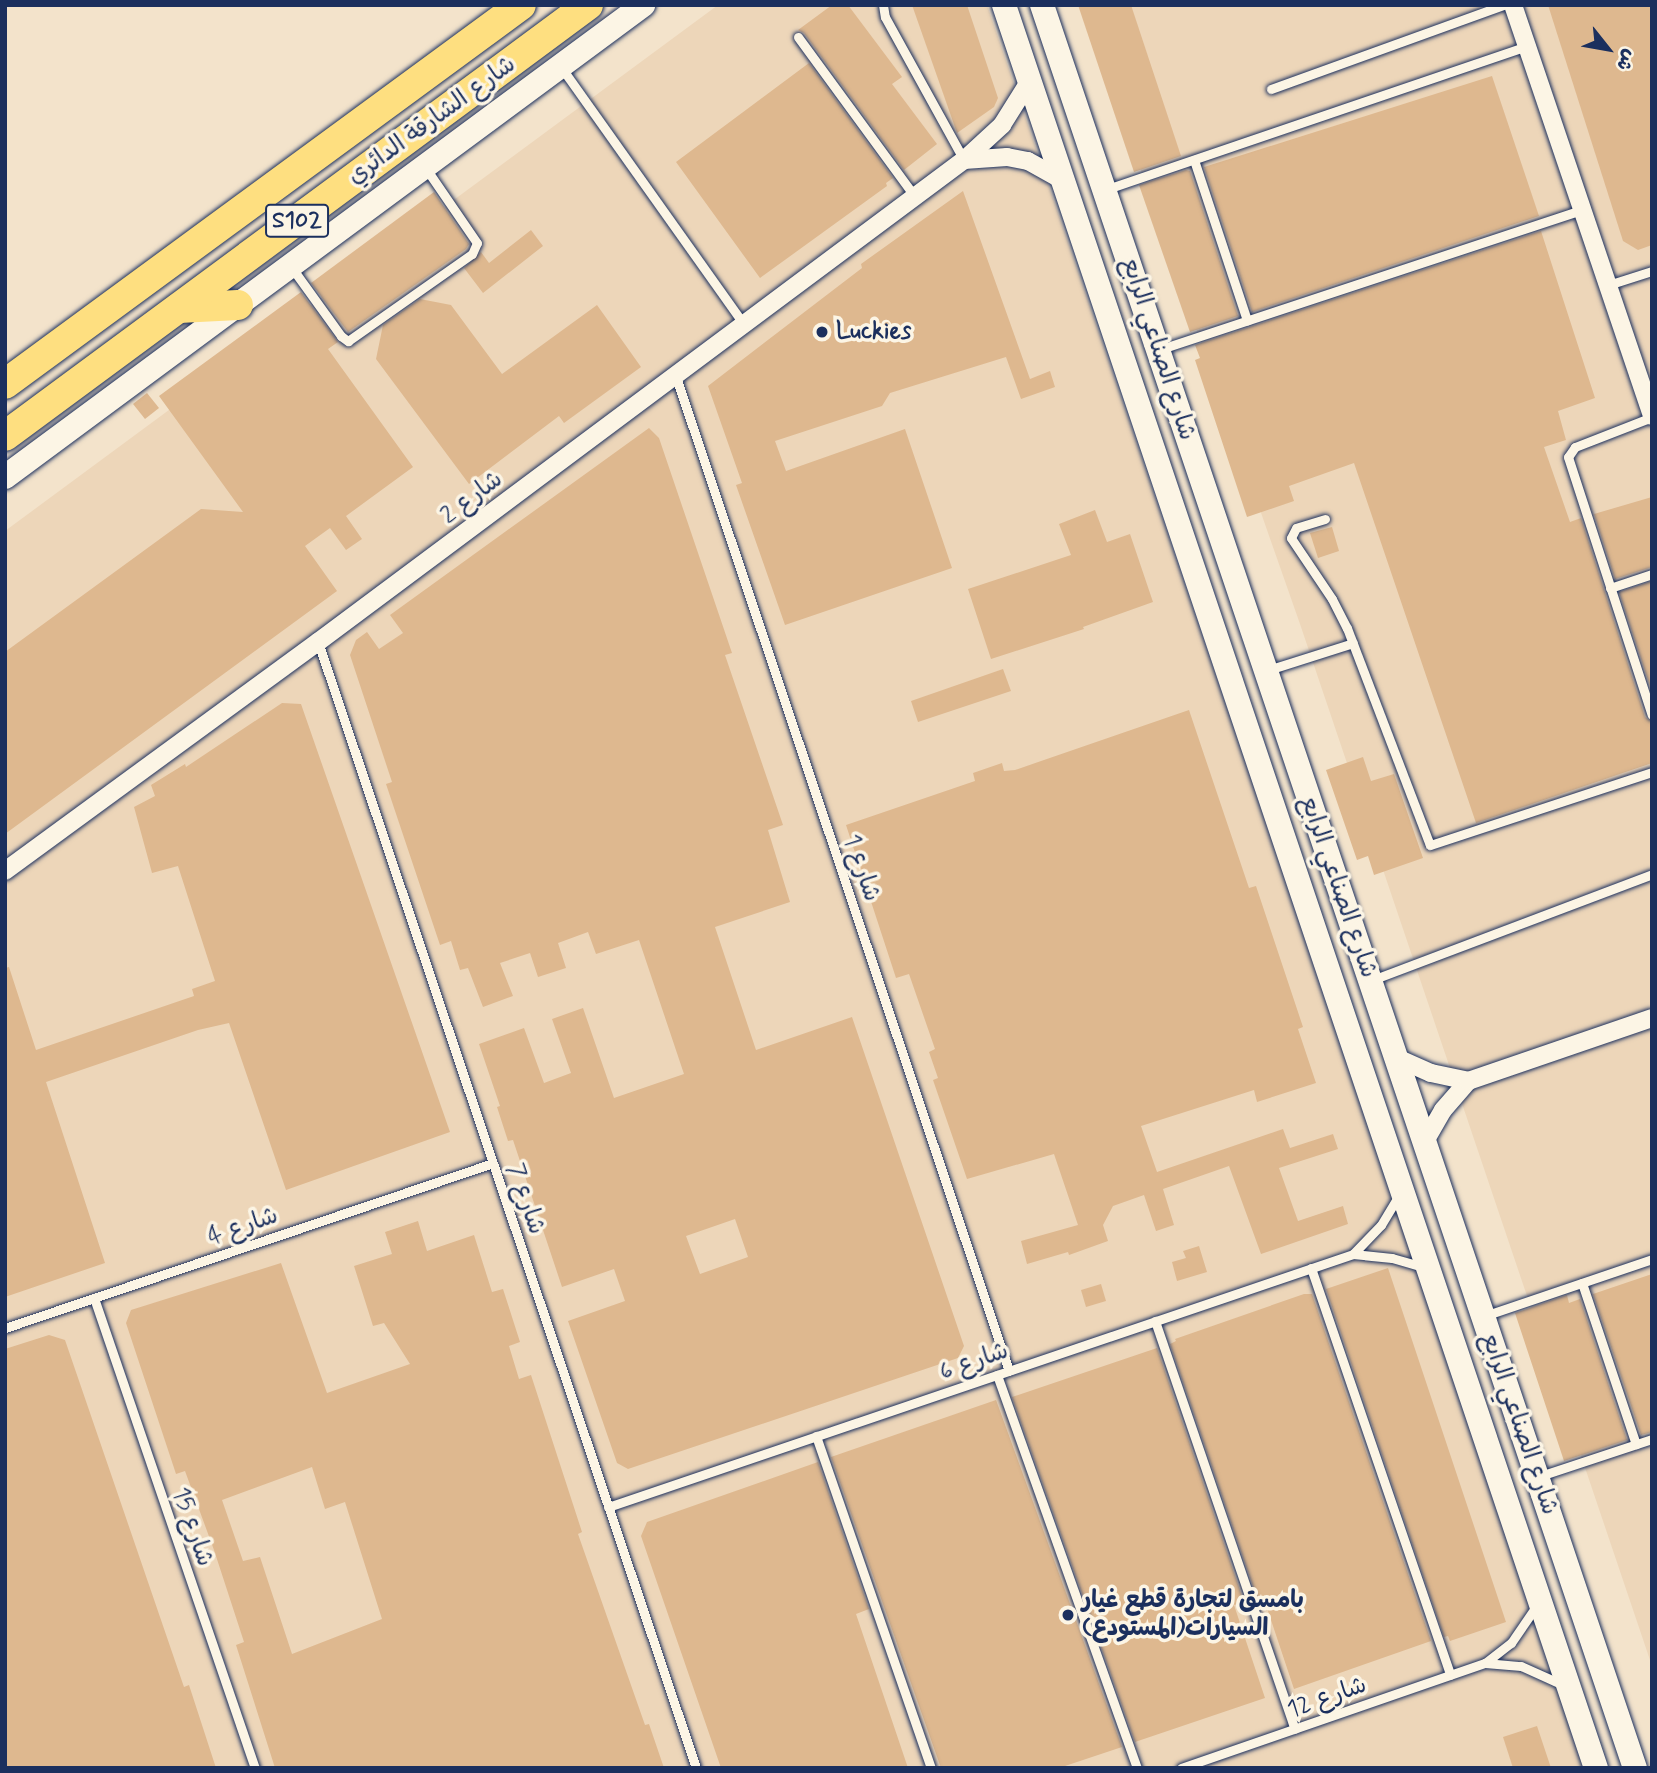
<!DOCTYPE html>
<html>
<head>
<meta charset="utf-8">
<style>
	body { margin:0 }
	#map { position:relative; width:1657px; height:1773px; overflow:hidden; background:#f3e3cb; font-family:Mynerve,"Playpen Sans Arabic",sans-serif }
	div>[style] { position:absolute }
	[style*='--x'] { left:calc(var(--x)*1px); top:calc(var(--y)*1px); width:calc(var(--w)*1px); rotate:calc(var(--a)*1deg) }
	.built>* { inset:0; background:#edd6b9 }
	.building>* { inset:0; background:#deb88f }
	.roads { filter:drop-shadow(0 0 2px #1b2f5e) drop-shadow(0 0 2px #1b2f5e) }
	.lane>* { height:9px; margin:-4.5px; padding:0 4.5px; transform-origin:4.5px; border-radius:4.5px; background:#fcf5e5 }
	.street>* { height:18px; margin:-9px; padding:0 9px; transform-origin:9px; border-radius:9px; background:#fcf5e5 }
	.secondary>* { height:24px; margin:-12px; padding:0 12px; transform-origin:12px; border-radius:12px; background:#fcf5e5 }
	.highway>* { height:30px; margin:-15px; padding:0 15px; transform-origin:15px; border-radius:15px; background:#fedf80 }
	.dots>* { width:19px; height:19px; translate:-50% -50%; box-sizing:border-box; border:4px solid #fcf5e5; border-radius:50% }
	span { translate:-50% -50%; white-space:nowrap; text-align:center; line-height:1.15; -webkit-text-stroke:7px #fcf5e5; paint-order:stroke }
	.shield-label span { padding:2px 5px; background:#fcf5e5; border:2px solid; border-radius:5px; -webkit-text-stroke-width:0 }
	.shield-label { font-size:23px; color:#1b2f5e; font-weight:700 }
	.street-label { font-size:24px; color:#1b2f5e }
	.poi-label { font-size:24px; color:#1b2f5e; font-weight:700 }
	.left { translate:0 -50%; text-align:left }
	.frame { position:absolute; inset:0; border:7px solid #1b2f5e; pointer-events:none }
	.north { position:absolute; left:1573px; top:14px; width:70px; height:70px; -webkit-text-stroke:5px #fcf5e5; paint-order:stroke; rotate:121deg; font-size:19px; font-weight:700; line-height:28px; text-align:center; color:#1b2f5e }
	.north::after { content:''; display:block; margin:auto; width:24px; height:32px; background:#1b2f5e; clip-path:polygon(50% 0,100% 100%,50% 72%,0 100%) }
</style>
</head>
<body>
<div id="map">
	<div class="built">
		<i style="clip-path:polygon(718px 5px,987px 5px,1589px 1768px,5px 1768px,5px 531px)"></i>
		<i style="clip-path:polygon(1083px 5px,1652px 5px,1652px 1666px,1300px 624px)"></i>
	</div>
	<div class="building">
		<i style="clip-path:polygon(832px 5px,848px 5px,902px 77px,892px 84px,937px 144px,904px 170px,804px 33px,798px 30px)"></i>
		<i style="clip-path:polygon(912px 5px,967px 5px,998px 98px,994px 107px,957px 133px)"></i>
		<i style="clip-path:polygon(1078px 5px,1131px 5px,1181px 156px,1134px 172px)"></i>
		<i style="clip-path:polygon(1548px 5px,1652px 5px,1652px 245px,1638px 250px,1623px 241px)"></i>
		<i style="clip-path:polygon(809px 63px,893px 178px,886px 183px,887px 186px,760px 278px,676px 162px)"></i>
		<i style="clip-path:polygon(1492px 76px,1539px 216px,1252px 312px,1204px 167px)"></i>
		<i style="clip-path:polygon(1186px 170px,1190px 171px,1238px 316px,1190px 332px,1139px 185px)"></i>
		<i style="clip-path:polygon(963px 191px,1030px 379px,1050px 371px,1055px 387px,1021px 399px,1006px 357px,890px 393px,882px 406px,775px 441px,786px 471px,905px 429px,952px 568px,785px 625px,736px 485px,742px 483px,708px 386px,862px 268px,861px 264px)"></i>
		<i style="clip-path:polygon(434px 192px,469px 244px,466px 249px,348px 332px,311px 283px)"></i>
		<i style="clip-path:polygon(531px 230px,543px 246px,483px 293px,464px 268px,481px 252px,489px 263px)"></i>
		<i style="clip-path:polygon(1541px 231px,1595px 398px,1558px 411px,1566px 440px,1544px 447px,1570px 522px,1581px 518px,1645px 717px,1652px 722px,1652px 763px,1476px 823px,1354px 463px,1289px 486px,1294px 501px,1247px 517px,1195px 360px,1200px 358px,1195px 345px)"></i>
		<i style="clip-path:polygon(301px 292px,338px 342px,328px 349px,413px 467px,346px 516px,362px 539px,346px 550px,330px 528px,305px 546px,337px 591px,5px 834px,5px 652px,201px 509px,243px 512px,159px 396px)"></i>
		<i style="clip-path:polygon(420px 299px,451px 305px,502px 374px,597px 305px,641px 367px,564px 423px,559px 416px,469px 484px,376px 359px,383px 325px)"></i>
		<i style="clip-path:polygon(147px 393px,159px 408px,145px 419px,133px 404px)"></i>
		<i style="clip-path:polygon(evenodd,649px 428px,659px 438px,732px 653px,725px 655px,783px 825px,768px 830px,790px 902px,715px 927px,756px 1050px,852px 1017px,964px 1346px,958px 1358px,628px 1469px,617px 1463px,568px 1321px,625px 1301px,614px 1269px,562px 1287px,513px 1140px,508px 1141px,497px 1107px,500px 1106px,479px 1044px,524px 1028px,544px 1083px,571px 1073px,552px 1019px,583px 1008px,614px 1098px,684px 1074px,639px 940px,596px 954px,588px 932px,558px 943px,566px 968px,538px 977px,530px 953px,500px 963px,513px 996px,483px 1007px,468px 968px,460px 970px,451px 941px,440px 945px,386px 784px,392px 782px,350px 655px,356px 640px,367px 632px,379px 649px,403px 633px,390px 615px,649px 428px,735px 1219px,748px 1257px,700px 1274px,686px 1236px,735px 1219px)"></i>
		<i style="clip-path:polygon(1652px 497px,1652px 567px,1615px 579px,1594px 514px)"></i>
		<i style="clip-path:polygon(1095px 510px,1107px 542px,1130px 534px,1153px 602px,1083px 627px,1084px 629px,991px 659px,968px 589px,1071px 555px,1059px 524px)"></i>
		<i style="clip-path:polygon(1332px 527px,1339px 551px,1318px 558px,1310px 533px)"></i>
		<i style="clip-path:polygon(1652px 581px,1652px 692px,1619px 592px)"></i>
		<i style="clip-path:polygon(1003px 669px,1011px 691px,918px 722px,911px 701px)"></i>
		<i style="clip-path:polygon(282px 703px,301px 704px,450px 1132px,286px 1190px,229px 1023px,198px 1030px,46px 1082px,105px 1263px,5px 1297px,5px 968px,9px 967px,36px 1050px,194px 996px,192px 989px,215px 981px,178px 866px,152px 873px,134px 807px,155px 796px,151px 785px,185px 764px,186px 767px)"></i>
		<i style="clip-path:polygon(1189px 710px,1249px 888px,1256px 886px,1303px 1027px,1298px 1029px,1316px 1083px,1257px 1102px,1254px 1090px,1141px 1126px,1157px 1172px,1283px 1129px,1290px 1148px,1333px 1134px,1338px 1149px,1279px 1168px,1298px 1221px,1343px 1206px,1348px 1224px,1261px 1254px,1229px 1166px,1163px 1189px,1174px 1225px,1156px 1231px,1144px 1195px,1113px 1206px,1103px 1225px,1108px 1241px,1069px 1255px,1068px 1252px,1027px 1264px,1021px 1241px,1078px 1225px,1054px 1154px,967px 1179px,933px 1080px,938px 1078px,929px 1052px,935px 1049px,909px 974px,896px 978px,846px 825px,975px 781px,973px 773px,1002px 763px,1004px 771px,1015px 770px)"></i>
		<i style="clip-path:polygon(1363px 757px,1371px 781px,1394px 774px,1423px 858px,1374px 875px,1368px 856px,1357px 860px,1326px 770px)"></i>
		<i style="clip-path:polygon(evenodd,418px 1221px,427px 1251px,474px 1235px,492px 1292px,503px 1289px,520px 1342px,509px 1346px,519px 1379px,531px 1375px,582px 1532px,578px 1534px,645px 1725px,649px 1724px,664px 1768px,275px 1768px,236px 1645px,244px 1642px,214px 1550px,185px 1471px,176px 1474px,126px 1323px,131px 1310px,281px 1263px,327px 1393px,410px 1364px,384px 1323px,373px 1326px,354px 1266px,392px 1254px,385px 1232px,418px 1221px,312px 1467px,325px 1509px,345px 1502px,382px 1619px,292px 1654px,260px 1557px,243px 1561px,222px 1500px,312px 1467px)"></i>
		<i style="clip-path:polygon(1199px 1246px,1207px 1272px,1177px 1281px,1172px 1262px,1186px 1258px,1183px 1251px)"></i>
		<i style="clip-path:polygon(1388px 1268px,1506px 1622px,1450px 1641px,1448px 1636px,1444px 1637px,1326px 1289px)"></i>
		<i style="clip-path:polygon(1652px 1274px,1652px 1432px,1641px 1435px,1593px 1294px)"></i>
		<i style="clip-path:polygon(1101px 1284px,1106px 1301px,1086px 1307px,1081px 1290px)"></i>
		<i style="clip-path:polygon(1304px 1294px,1312px 1294px,1431px 1641px,1294px 1689px,1263px 1596px,1257px 1598px,1170px 1344px,1176px 1341px,1175px 1339px)"></i>
		<i style="clip-path:polygon(1567px 1295px,1569px 1303px,1580px 1299px,1627px 1440px,1564px 1461px,1515px 1313px)"></i>
		<i style="clip-path:polygon(49px 1335px,65px 1340px,184px 1687px,189px 1685px,216px 1768px,5px 1768px,5px 1349px)"></i>
		<i style="clip-path:polygon(1157px 1348px,1244px 1602px,1234px 1605px,1265px 1698px,1135px 1742px,1012px 1397px)"></i>
		<i style="clip-path:polygon(996px 1400px,1122px 1747px,1059px 1768px,941px 1768px,831px 1457px)"></i>
		<i style="clip-path:polygon(818px 1462px,869px 1609px,856px 1614px,908px 1768px,721px 1768px,641px 1536px,647px 1522px)"></i>
		<i style="clip-path:polygon(1537px 1726px,1551px 1768px,1513px 1768px,1503px 1737px)"></i>
	</div>
	<div class="roads">
		<div class="lane">
			<i style="--x:883;--y:5;--w:12;--a:81"></i>
			<i style="--x:885;--y:17;--w:163;--a:61.1"></i>
			<i style="--x:798;--y:37;--w:198;--a:53.8"></i>
			<i style="--x:561;--y:67;--w:318;--a:54.6"></i>
			<i style="--x:1271;--y:89;--w:247;--a:-19.9"></i>
			<i style="--x:1194;--y:160;--w:169;--a:71.7"></i>
			<i style="--x:1107;--y:189;--w:443;--a:-18.8"></i>
			<i style="--x:292;--y:268;--w:84;--a:54.2"></i>
			<i style="--x:341;--y:336;--w:9;--a:36"></i>
			<i style="--x:348;--y:341;--w:151;--a:-35.1"></i>
			<i style="--x:472;--y:254;--w:12;--a:-66"></i>
			<i style="--x:477;--y:243;--w:92;--a:-124.4"></i>
			<i style="--x:1608;--y:285;--w:46;--a:-17.7"></i>
			<i style="--x:1158;--y:350;--w:447;--a:-18.3"></i>
			<i style="--x:676;--y:377;--w:1048;--a:71.48"></i>
			<i style="--x:1652;--y:417;--w:83;--a:158.7"></i>
			<i style="--x:1575;--y:447;--w:12;--a:125"></i>
			<i style="--x:1568;--y:457;--w:271;--a:72"></i>
			<i style="--x:1325;--y:519;--w:30;--a:163"></i>
			<i style="--x:1296;--y:528;--w:11;--a:117"></i>
			<i style="--x:1291;--y:538;--w:73;--a:56.1"></i>
			<i style="--x:1332;--y:599;--w:33;--a:63"></i>
			<i style="--x:1347;--y:628;--w:232;--a:69.1"></i>
			<i style="--x:1430;--y:845;--w:234;--a:-18.2"></i>
			<i style="--x:1610;--y:588;--w:44;--a:-18.4"></i>
			<i style="--x:318;--y:642;--w:1188;--a:71.44"></i>
			<i style="--x:1268;--y:670;--w:89;--a:-17.6"></i>
			<i style="--x:1372;--y:980;--w:299;--a:-20.7"></i>
			<i style="--x:1353;--y:1254;--w:40;--a:-46"></i>
			<i style="--x:1381;--y:1225;--w:35;--a:-59"></i>
			<i style="--x:1311;--y:1268;--w:430;--a:71.1"></i>
			<i style="--x:1582;--y:1283;--w:170;--a:71.5"></i>
			<i style="--x:94;--y:1298;--w:497;--a:71.1"></i>
			<i style="--x:1484;--y:1316;--w:177;--a:-18.7"></i>
			<i style="--x:1155;--y:1321;--w:431;--a:71.1"></i>
			<i style="--x:5;--y:1328;--w:515;--a:-18.68"></i>
			<i style="--x:997;--y:1375;--w:417;--a:70.4"></i>
			<i style="--x:816;--y:1436;--w:351;--a:70.9"></i>
			<i style="--x:1537;--y:1477;--w:121;--a:-18.3"></i>
			<i style="--x:608;--y:1507;--w:787;--a:-18.76"></i>
			<i style="--x:1353;--y:1254;--w:39;--a:6"></i>
			<i style="--x:1392;--y:1258;--w:33;--a:16"></i>
			<i style="--x:1485;--y:1663;--w:36;--a:5"></i>
			<i style="--x:1521;--y:1666;--w:46;--a:24.3"></i>
			<i style="--x:1181;--y:1768;--w:322;--a:-19.1"></i>
			<i style="--x:1485;--y:1663;--w:33;--a:-38"></i>
			<i style="--x:1511;--y:1643;--w:46;--a:-55.6"></i>
		</div>
		<div class="street">
			<i style="--x:1513;--y:5;--w:434;--a:71.3"></i>
			<i style="--x:964;--y:160;--w:43;--a:-4"></i>
			<i style="--x:1007;--y:157;--w:21;--a:11"></i>
			<i style="--x:1028;--y:161;--w:41;--a:29.1"></i>
			<i style="--x:5;--y:871;--w:388;--a:-36.2"></i>
			<i style="--x:318;--y:642;--w:806;--a:-36.73"></i>
			<i style="--x:964;--y:160;--w:52;--a:-42.6"></i>
			<i style="--x:1002;--y:125;--w:51;--a:-57.9"></i>
			<i style="--x:1397;--y:1058;--w:37;--a:24"></i>
			<i style="--x:1431;--y:1073;--w:38;--a:12"></i>
			<i style="--x:1424;--y:1143;--w:38;--a:-60"></i>
			<i style="--x:1443;--y:1110;--w:38;--a:-49"></i>
			<i style="--x:1468;--y:1081;--w:194;--a:-18.9"></i>
		</div>
		<div class="secondary">
			<i style="--x:1004;--y:5;--w:1860;--a:71.44"></i>
			<i style="--x:1042;--y:5;--w:1860;--a:71.41"></i>
			<i style="--x:5;--y:477;--w:794;--a:-36.49"></i>
		</div>
		<div class="highway">
			<i style="--x:179;--y:308;--w:59;--a:-2.9"></i>
			<i style="--x:5;--y:384;--w:640;--a:-36.3"></i>
			<i style="--x:5;--y:436;--w:725;--a:-36.47"></i>
		</div>
	</div>
	<div class="dots">
		<i style="left:822px;top:332px;background:#1b2f5e"></i>
		<i style="left:1068px;top:1615px;background:#1b2f5e"></i>
	</div>
	<div class="shield-label">
		<span style="left:297px;top:221px">S102</span>
	</div>
	<div class="street-label">
		<span style="left:432px;top:121px;rotate:-36deg">شارع الشارقة الدائري</span>
		<span style="left:1158px;top:349px;rotate:72deg">شارع الصناعي الرابع</span>
		<span style="left:472px;top:498px;rotate:-37deg">شارع 2</span>
		<span style="left:861px;top:868px;rotate:71deg">شارع 1</span>
		<span style="left:1338px;top:887px;rotate:71deg">شارع الصناعي الرابع</span>
		<span style="left:525px;top:1199px;rotate:71deg">شارع 7</span>
		<span style="left:243px;top:1227px;rotate:-19deg">شارع 4</span>
		<span style="left:974px;top:1362px;rotate:-19deg">شارع 6</span>
		<span style="left:1519px;top:1424px;rotate:71deg">شارع الصناعي الرابع</span>
		<span style="left:192px;top:1527px;rotate:71deg">شارع 15</span>
		<span style="left:1327px;top:1698px;rotate:-19deg">شارع 12</span>
	</div>
	<div class="poi-label">
		<span class="left" style="left:836px;top:332px">Luckies</span>
		<span class="left" style="left:1082px;top:1615px">بامسق لتجارة قطع غيار<br>السيارات(المستودع)</span>
	</div>
	<div class="frame"></div>
	<div class="north">ش</div>
</div>
</body>
</html>
